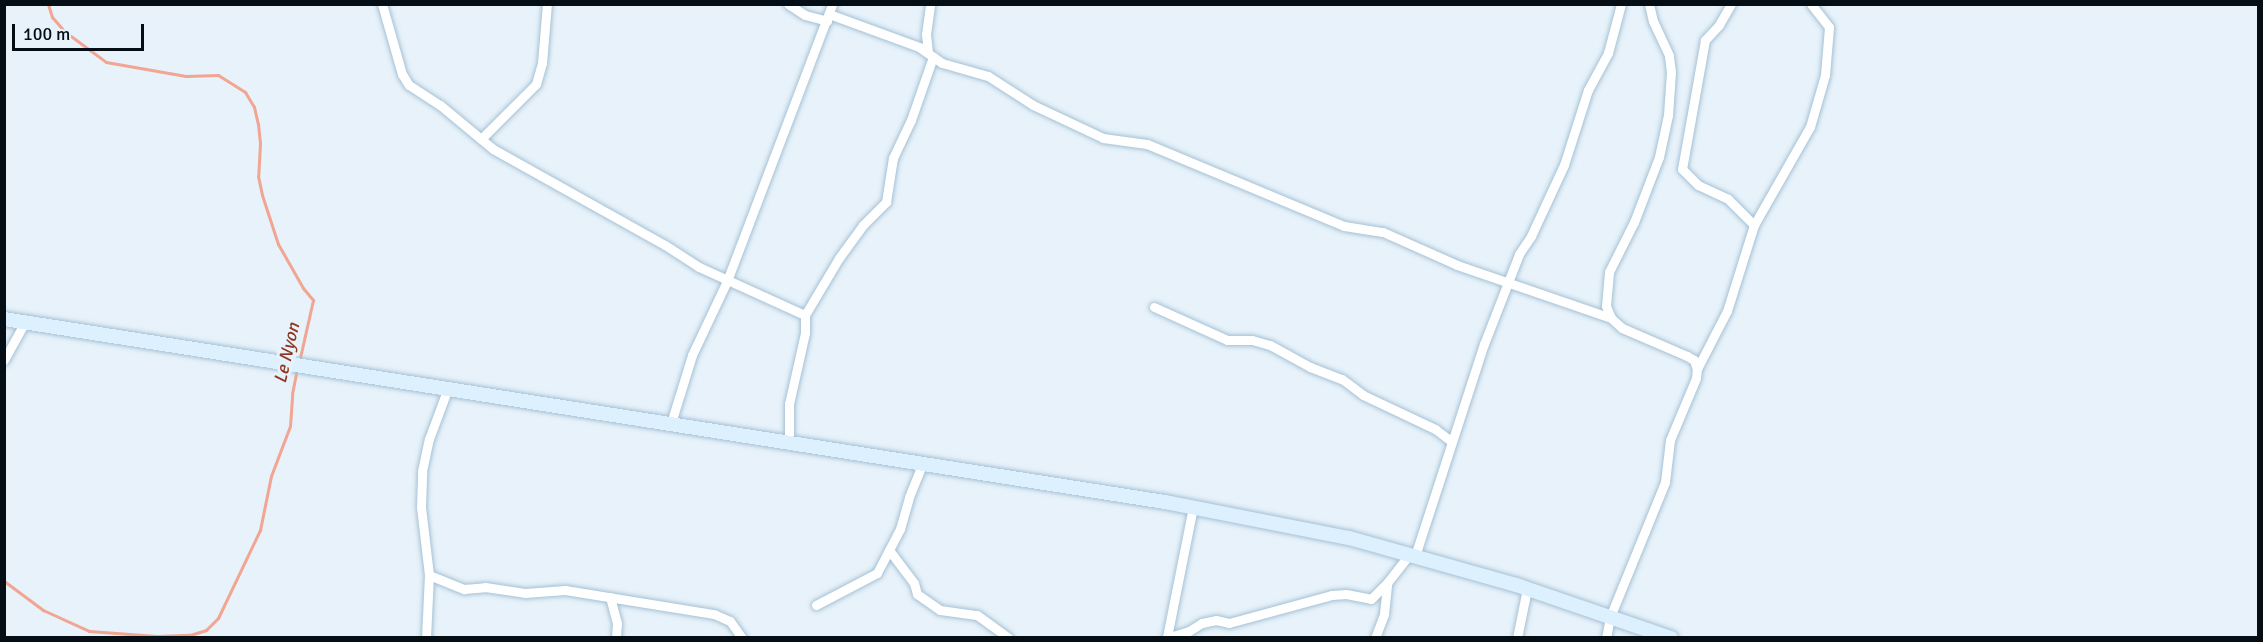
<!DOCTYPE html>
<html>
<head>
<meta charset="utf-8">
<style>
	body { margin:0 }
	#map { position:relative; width:2263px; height:642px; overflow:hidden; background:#e7f2fa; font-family:Signika,sans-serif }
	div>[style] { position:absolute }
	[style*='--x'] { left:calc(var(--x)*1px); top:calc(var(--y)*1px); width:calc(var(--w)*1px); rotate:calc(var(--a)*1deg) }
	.stream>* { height:3px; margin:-1.5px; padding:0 1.5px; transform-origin:1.5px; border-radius:1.5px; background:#f1a592 }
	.roads { filter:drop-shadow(0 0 2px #a5c1d5) drop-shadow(0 0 2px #a5c1d5) }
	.minor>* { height:9px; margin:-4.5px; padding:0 4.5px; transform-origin:4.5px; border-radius:4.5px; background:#fff }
	.secondary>* { height:14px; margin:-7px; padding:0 7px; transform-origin:7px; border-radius:7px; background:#ddf0fd }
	span { translate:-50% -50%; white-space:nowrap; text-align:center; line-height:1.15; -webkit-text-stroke:6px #e7f2fa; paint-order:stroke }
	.water-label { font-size:18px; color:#8f3723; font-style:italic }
	.frame { position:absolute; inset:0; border:6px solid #050e15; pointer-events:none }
	.scale { position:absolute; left:12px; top:24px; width:132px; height:27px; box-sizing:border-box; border:3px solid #050e15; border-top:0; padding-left:8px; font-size:18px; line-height:21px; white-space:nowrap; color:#050e15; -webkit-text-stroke:4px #e7f2fa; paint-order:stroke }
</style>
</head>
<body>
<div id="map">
	<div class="stream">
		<i style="--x:48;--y:4;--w:14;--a:73"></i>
		<i style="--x:52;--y:17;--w:18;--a:49"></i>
		<i style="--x:64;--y:31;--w:52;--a:36.4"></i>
		<i style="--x:106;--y:62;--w:81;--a:9.9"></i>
		<i style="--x:186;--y:76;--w:32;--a:-2"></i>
		<i style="--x:218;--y:75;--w:32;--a:32"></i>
		<i style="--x:245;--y:92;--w:17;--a:59"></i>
		<i style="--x:254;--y:107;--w:17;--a:77"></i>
		<i style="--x:258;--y:124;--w:19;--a:84"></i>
		<i style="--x:260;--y:143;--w:33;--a:93"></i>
		<i style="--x:258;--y:176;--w:19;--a:78"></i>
		<i style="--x:262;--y:195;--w:52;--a:71.9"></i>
		<i style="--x:278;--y:244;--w:51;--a:60.4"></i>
		<i style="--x:303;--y:288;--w:16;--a:50"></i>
		<i style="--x:313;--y:300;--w:64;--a:102.7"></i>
		<i style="--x:4;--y:581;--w:49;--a:36.6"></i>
		<i style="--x:43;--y:610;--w:51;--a:24.5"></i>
		<i style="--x:89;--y:631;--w:68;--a:4.2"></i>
		<i style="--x:157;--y:636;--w:33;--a:-2"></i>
		<i style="--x:190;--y:635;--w:17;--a:-17"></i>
		<i style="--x:206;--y:630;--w:17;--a:-45"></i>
		<i style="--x:218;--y:618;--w:98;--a:-64.5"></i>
		<i style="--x:260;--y:530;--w:55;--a:-78.5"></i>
		<i style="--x:271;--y:476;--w:53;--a:-69.2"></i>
		<i style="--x:290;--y:426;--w:32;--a:-86"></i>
		<i style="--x:292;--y:394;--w:26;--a:-79"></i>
	</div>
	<div class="roads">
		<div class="minor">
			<i style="--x:382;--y:4;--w:73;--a:74.1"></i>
			<i style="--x:402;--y:74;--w:13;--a:58"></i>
			<i style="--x:409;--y:85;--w:37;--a:33"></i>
			<i style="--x:440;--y:105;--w:69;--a:39.7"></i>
			<i style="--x:493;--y:149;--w:197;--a:29.2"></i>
			<i style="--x:665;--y:245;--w:40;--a:32.9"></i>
			<i style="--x:699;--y:267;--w:116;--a:24.4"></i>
			<i style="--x:788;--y:4;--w:20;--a:33"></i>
			<i style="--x:805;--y:15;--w:23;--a:15"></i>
			<i style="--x:1649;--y:4;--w:17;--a:77"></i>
			<i style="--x:1653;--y:21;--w:38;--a:65"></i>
			<i style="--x:1669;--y:56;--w:16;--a:83"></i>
			<i style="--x:1671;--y:72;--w:43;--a:94"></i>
			<i style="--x:1668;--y:115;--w:43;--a:102.1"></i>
			<i style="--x:1659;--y:157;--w:70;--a:111"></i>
			<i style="--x:1634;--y:222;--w:56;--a:116.6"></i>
			<i style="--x:1609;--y:272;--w:34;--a:95"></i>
			<i style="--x:1606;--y:306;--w:13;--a:67"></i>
			<i style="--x:1611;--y:318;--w:15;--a:42"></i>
			<i style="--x:1622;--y:328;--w:71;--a:23.3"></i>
			<i style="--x:1687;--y:356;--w:8;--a:30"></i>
			<i style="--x:1694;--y:360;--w:9;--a:72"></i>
			<i style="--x:1731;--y:4;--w:24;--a:120"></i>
			<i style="--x:1719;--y:25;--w:21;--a:133"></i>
			<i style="--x:1705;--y:40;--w:131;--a:100.1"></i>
			<i style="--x:1682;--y:169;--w:23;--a:45"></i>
			<i style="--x:1698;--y:185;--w:33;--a:25"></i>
			<i style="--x:1728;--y:199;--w:37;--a:45"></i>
			<i style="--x:829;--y:14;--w:96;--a:20.1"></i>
			<i style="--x:919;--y:47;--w:28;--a:35"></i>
			<i style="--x:942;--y:63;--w:48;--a:15.8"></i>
			<i style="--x:988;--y:76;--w:54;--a:32.8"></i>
			<i style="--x:1033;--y:105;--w:77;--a:25.2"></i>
			<i style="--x:1103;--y:138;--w:44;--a:7.8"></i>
			<i style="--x:1147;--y:144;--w:213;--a:22.6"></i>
			<i style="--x:1344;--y:226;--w:39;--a:9"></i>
			<i style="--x:1383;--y:232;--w:81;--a:24"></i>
			<i style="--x:1457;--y:265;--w:163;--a:19"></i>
			<i style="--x:928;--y:53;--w:19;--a:-96"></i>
			<i style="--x:926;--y:34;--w:30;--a:-82"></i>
			<i style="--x:481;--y:139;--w:78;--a:-45"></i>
			<i style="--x:536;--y:84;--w:22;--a:-74"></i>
			<i style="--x:542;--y:63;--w:59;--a:-85.2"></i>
			<i style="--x:1154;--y:307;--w:80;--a:24.3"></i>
			<i style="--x:1227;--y:340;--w:25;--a:0"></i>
			<i style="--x:1252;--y:340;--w:19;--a:16"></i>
			<i style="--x:1270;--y:345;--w:46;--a:28.8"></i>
			<i style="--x:1310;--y:367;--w:34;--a:21"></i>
			<i style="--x:1342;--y:379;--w:26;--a:37"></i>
			<i style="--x:1363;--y:395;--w:80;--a:25.3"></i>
			<i style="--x:1435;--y:429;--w:21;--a:37"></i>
			<i style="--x:4;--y:360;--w:43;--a:-61.1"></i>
			<i style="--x:671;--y:423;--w:71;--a:-72.8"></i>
			<i style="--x:692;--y:355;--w:82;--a:-64.7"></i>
			<i style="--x:727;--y:281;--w:296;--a:-69.2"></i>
			<i style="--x:789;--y:441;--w:37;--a:-90"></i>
			<i style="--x:789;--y:404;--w:73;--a:-77.3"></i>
			<i style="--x:805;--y:333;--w:18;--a:-90"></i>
			<i style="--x:805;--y:315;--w:66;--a:-59.2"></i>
			<i style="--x:839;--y:258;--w:41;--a:-54"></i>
			<i style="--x:863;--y:225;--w:33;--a:-45"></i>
			<i style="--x:886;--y:202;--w:45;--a:-81"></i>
			<i style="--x:893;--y:158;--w:42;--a:-64.7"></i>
			<i style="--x:911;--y:120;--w:67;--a:-70.8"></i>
			<i style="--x:889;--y:550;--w:41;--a:52.9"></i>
			<i style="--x:914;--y:583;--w:11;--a:75"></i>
			<i style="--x:917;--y:594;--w:28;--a:35"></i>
			<i style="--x:940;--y:610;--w:37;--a:8"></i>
			<i style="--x:977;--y:615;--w:39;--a:36"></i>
			<i style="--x:1415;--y:556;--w:223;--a:-72"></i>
			<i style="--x:1484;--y:344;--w:97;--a:-68.7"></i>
			<i style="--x:1519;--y:254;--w:22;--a:-56"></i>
			<i style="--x:1531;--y:236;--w:78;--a:-65.1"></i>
			<i style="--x:1564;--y:165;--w:79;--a:-72.3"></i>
			<i style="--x:1588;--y:90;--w:42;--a:-61.6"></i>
			<i style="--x:1608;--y:53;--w:51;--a:-75.1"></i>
			<i style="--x:429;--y:575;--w:38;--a:22"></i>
			<i style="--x:464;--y:589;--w:21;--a:-5"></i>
			<i style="--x:485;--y:587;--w:40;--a:8.5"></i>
			<i style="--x:525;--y:593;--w:40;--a:-4.3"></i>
			<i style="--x:565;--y:590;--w:151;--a:9.2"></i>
			<i style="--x:714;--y:614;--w:17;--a:24"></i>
			<i style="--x:730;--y:621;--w:21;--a:55"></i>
			<i style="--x:610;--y:597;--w:27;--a:75"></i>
			<i style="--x:617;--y:623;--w:15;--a:94"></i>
			<i style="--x:816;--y:605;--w:69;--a:-27.7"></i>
			<i style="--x:877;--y:573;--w:50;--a:-62.4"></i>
			<i style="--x:900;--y:529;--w:33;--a:-74"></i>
			<i style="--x:909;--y:497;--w:37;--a:-68"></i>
			<i style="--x:1167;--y:637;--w:133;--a:-78.7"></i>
			<i style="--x:426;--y:638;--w:63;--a:-87.3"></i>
			<i style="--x:429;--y:575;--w:68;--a:-96.7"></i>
			<i style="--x:421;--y:507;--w:36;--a:-88"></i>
			<i style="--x:422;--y:471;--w:33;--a:-78"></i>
			<i style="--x:429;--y:439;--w:54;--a:-69.6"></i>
			<i style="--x:1166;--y:638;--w:24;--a:-17"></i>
			<i style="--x:1189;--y:631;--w:15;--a:-32"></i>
			<i style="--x:1202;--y:623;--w:14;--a:-12"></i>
			<i style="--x:1216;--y:620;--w:13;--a:13"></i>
			<i style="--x:1229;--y:623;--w:107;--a:-15.2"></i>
			<i style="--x:1332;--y:595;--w:14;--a:-4"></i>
			<i style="--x:1346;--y:594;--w:25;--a:11"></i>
			<i style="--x:1371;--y:599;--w:23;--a:-45"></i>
			<i style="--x:1387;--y:583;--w:36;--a:-52"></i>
			<i style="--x:1375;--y:638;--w:26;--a:-69"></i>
			<i style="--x:1384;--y:614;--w:31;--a:-84"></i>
			<i style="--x:1517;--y:638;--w:50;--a:-78.5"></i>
			<i style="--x:1606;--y:638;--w:21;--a:-79"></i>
			<i style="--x:1610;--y:617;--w:146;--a:-67.8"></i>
			<i style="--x:1665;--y:482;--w:42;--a:-83.2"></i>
			<i style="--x:1670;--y:440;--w:67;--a:-67.2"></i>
			<i style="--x:1696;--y:378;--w:9;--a:-84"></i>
			<i style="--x:1697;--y:369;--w:65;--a:-62.7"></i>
			<i style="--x:1727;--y:311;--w:90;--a:-72.6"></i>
			<i style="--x:1754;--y:225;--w:113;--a:-60.3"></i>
			<i style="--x:1810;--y:127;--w:54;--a:-73.9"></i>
			<i style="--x:1825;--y:75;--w:48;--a:-85.2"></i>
			<i style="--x:1829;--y:27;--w:29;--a:-128"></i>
		</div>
		<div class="secondary">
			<i style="--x:4;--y:319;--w:1175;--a:8.96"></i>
			<i style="--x:1165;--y:502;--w:187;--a:11.1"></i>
			<i style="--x:1349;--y:538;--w:173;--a:15.7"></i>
			<i style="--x:1516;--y:585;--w:164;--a:18.9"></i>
		</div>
	</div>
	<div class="water-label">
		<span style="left:287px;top:353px;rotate:-77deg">Le Nyon</span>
	</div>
	<div class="frame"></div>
	<div class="scale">100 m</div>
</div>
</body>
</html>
